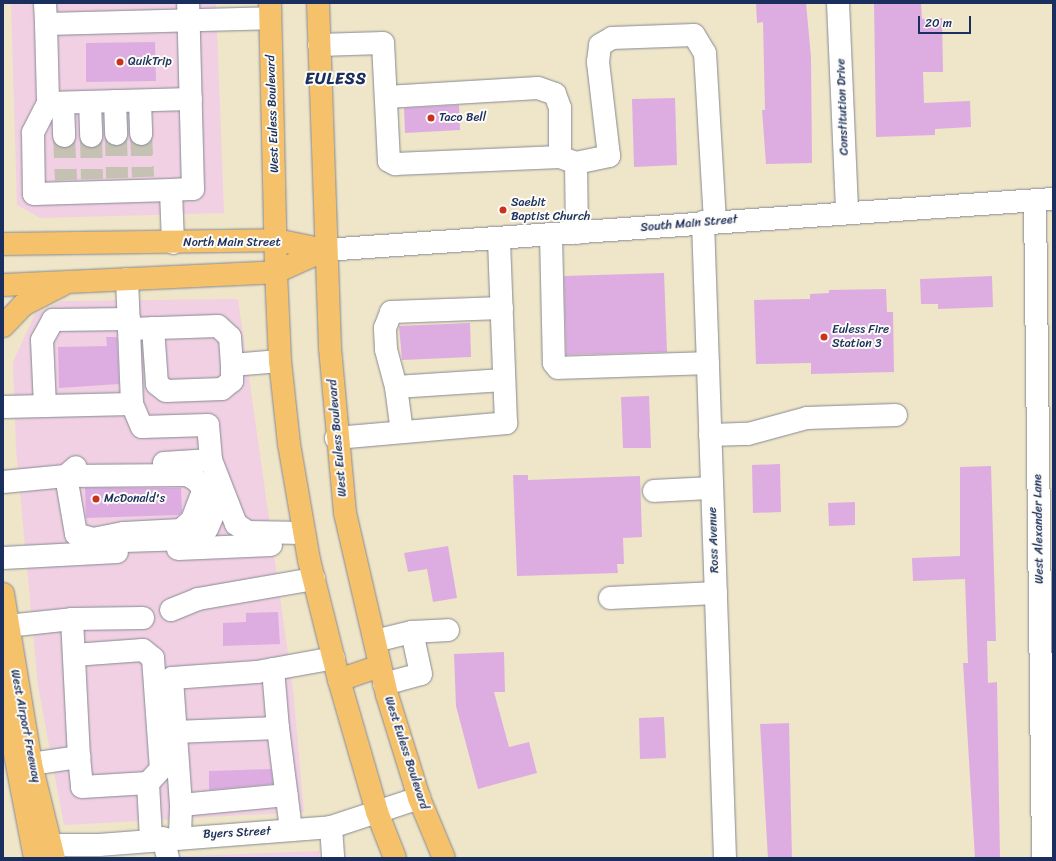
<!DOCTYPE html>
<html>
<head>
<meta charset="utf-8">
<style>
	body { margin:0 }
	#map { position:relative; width:1056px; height:861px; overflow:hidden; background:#efe5c8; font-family:Sriracha,sans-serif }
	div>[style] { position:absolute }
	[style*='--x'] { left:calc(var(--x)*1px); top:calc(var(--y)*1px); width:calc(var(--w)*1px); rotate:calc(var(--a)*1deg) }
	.built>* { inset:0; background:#f1d0e3 }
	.building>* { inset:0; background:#ddade2 }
	.minor-tunnel>* { height:22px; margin-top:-11px; transform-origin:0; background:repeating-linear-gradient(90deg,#c5c1b3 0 22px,transparent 0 33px) }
	.roads { filter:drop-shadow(0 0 1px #858a93) drop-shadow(0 0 1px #858a93) }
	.minor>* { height:22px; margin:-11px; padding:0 11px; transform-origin:11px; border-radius:11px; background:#fff }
	.major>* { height:22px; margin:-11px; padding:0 11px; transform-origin:11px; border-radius:11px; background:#f5c16b }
	.highway>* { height:22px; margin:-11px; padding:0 11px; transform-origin:11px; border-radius:11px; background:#f5c16b }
	.dots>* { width:11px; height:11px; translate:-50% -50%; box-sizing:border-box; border:2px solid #fdfcf7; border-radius:50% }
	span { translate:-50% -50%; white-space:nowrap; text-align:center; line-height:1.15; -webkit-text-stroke:4px #fdfcf7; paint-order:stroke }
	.poi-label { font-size:12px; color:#1b2f5e }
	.left { translate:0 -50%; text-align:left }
	.street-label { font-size:12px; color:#1b2f5e }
	.district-label { font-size:16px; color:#1b2f5e; font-weight:700; letter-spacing:1px }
	.frame { position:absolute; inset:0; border:4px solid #1b2f5e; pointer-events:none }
	.scale { position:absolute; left:918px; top:16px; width:53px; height:18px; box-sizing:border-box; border:2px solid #1b2f5e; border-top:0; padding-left:5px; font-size:12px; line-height:14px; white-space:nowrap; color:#1b2f5e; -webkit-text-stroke:3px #fdfcf7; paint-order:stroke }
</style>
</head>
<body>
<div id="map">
	<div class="built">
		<i style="clip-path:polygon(11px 3px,216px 3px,224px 213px,40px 218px,17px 205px)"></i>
		<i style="clip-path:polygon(238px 299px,293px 689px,304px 812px,64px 825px,38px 686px,16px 448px,13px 362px,35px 314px,62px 301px)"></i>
		<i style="clip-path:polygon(319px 851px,319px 858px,137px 858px)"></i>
	</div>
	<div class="building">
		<i style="clip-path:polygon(756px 3px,806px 3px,811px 57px,812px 163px,766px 164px,762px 110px,765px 110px,763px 22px,757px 23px)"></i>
		<i style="clip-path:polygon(874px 3px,921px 3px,922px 19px,942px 18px,943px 72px,923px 72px,924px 103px,970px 101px,971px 127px,935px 129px,935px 135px,876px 137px)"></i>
		<i style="clip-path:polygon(155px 42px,156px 81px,86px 82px,86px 43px)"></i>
		<i style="clip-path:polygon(675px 98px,677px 165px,634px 167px,632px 99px)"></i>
		<i style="clip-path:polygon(459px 105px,460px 130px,405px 133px,404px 108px)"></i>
		<i style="clip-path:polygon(664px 273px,667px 352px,566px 355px,564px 276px)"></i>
		<i style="clip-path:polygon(992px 276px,993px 307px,938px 309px,938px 304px,921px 304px,920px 279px)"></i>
		<i style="clip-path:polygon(886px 289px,887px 312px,893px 312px,894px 372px,811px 374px,811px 363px,756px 364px,754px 300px,810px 299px,810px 294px,829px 293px,829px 290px)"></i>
		<i style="clip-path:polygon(470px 323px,471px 357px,402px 360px,399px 326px)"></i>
		<i style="clip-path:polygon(106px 337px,117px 337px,119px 384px,59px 388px,58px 347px,107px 346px)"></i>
		<i style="clip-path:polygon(649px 396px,651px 448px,623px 448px,621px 397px)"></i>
		<i style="clip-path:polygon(780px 464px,781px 512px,753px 513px,752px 465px)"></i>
		<i style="clip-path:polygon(991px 466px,996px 641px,987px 641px,988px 683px,997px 682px,1000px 858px,975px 858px,963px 663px,968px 663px,965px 579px,913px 581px,912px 558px,960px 556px,960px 467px)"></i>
		<i style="clip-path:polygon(513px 475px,528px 475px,528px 480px,640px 476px,642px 537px,623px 538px,624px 564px,617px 564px,618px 573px,517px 576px)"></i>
		<i style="clip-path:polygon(85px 488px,181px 488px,182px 512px,179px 515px,86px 518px)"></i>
		<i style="clip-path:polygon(855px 502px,855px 525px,829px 526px,828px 503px)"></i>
		<i style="clip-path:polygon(448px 546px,457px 598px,433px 602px,427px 569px,408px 572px,404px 553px)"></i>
		<i style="clip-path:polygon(278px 612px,280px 644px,223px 646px,223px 623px,246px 622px,246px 613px)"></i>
		<i style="clip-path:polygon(504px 652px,505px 692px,494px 692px,509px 747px,529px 742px,537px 773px,478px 789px,456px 706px,454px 654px)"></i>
		<i style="clip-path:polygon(664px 717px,666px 758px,640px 759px,639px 718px)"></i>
		<i style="clip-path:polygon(789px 723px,792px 858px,768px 858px,760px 724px)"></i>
		<i style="clip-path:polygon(271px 769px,273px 784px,209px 790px,209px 771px)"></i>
	</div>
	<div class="minor-tunnel">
		<i style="--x:116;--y:134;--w:44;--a:88.7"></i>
		<i style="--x:141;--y:134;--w:43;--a:87.3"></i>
		<i style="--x:64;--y:136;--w:44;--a:87.4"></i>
		<i style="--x:91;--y:136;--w:43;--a:88.7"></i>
	</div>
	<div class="roads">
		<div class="minor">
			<i style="--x:45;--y:3;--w:21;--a:87"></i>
			<i style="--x:46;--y:24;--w:224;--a:-1.5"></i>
			<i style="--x:838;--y:3;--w:208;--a:87.5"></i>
			<i style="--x:46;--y:24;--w:79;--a:88.5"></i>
			<i style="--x:48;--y:103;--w:34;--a:117"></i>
			<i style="--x:33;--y:133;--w:61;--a:89.1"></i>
			<i style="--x:34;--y:194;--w:137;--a:-1.7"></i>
			<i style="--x:319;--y:45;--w:64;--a:-1.8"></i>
			<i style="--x:383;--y:43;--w:118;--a:87.1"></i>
			<i style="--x:389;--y:161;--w:7;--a:27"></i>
			<i style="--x:395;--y:164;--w:165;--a:-2.4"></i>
			<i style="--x:560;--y:157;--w:17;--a:21"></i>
			<i style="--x:576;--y:163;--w:70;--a:89.2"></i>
			<i style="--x:386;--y:97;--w:152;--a:-3.4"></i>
			<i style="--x:538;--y:88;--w:18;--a:19"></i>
			<i style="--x:555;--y:94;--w:15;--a:70"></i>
			<i style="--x:560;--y:108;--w:49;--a:90"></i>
			<i style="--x:115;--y:101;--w:33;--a:88"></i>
			<i style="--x:140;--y:101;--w:33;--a:88"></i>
			<i style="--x:90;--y:102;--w:34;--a:88"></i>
			<i style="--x:48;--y:103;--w:143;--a:-1.6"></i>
			<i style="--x:63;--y:103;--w:33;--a:88"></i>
			<i style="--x:576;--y:163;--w:34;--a:-12"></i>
			<i style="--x:609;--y:156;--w:95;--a:-96.7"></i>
			<i style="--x:598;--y:62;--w:17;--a:-83"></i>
			<i style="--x:600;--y:45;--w:14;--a:-30"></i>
			<i style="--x:612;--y:38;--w:82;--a:-2.1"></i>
			<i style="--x:694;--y:35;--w:21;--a:59"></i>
			<i style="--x:705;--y:53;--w:168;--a:86.6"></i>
			<i style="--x:1035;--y:201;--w:657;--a:89.3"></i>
			<i style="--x:703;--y:222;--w:636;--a:88.02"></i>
			<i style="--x:551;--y:235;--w:128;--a:88.7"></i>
			<i style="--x:554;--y:363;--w:6;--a:51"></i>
			<i style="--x:558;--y:368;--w:150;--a:-1.9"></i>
			<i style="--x:173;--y:243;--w:53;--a:-92.2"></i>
			<i style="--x:171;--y:190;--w:22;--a:-3"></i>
			<i style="--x:193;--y:189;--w:186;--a:-91.5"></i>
			<i style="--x:325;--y:250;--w:730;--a:-4.01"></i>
			<i style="--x:127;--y:279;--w:125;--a:87.7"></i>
			<i style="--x:153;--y:328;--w:56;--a:85.9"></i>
			<i style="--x:157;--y:384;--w:11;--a:38"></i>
			<i style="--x:166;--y:391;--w:56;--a:-2"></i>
			<i style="--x:222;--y:389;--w:13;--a:-39"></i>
			<i style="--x:232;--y:381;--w:16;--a:-90"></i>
			<i style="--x:129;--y:329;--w:89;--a:-1.9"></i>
			<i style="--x:218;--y:326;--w:16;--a:43"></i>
			<i style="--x:230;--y:337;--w:28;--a:86"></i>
			<i style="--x:232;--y:365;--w:48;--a:-4.8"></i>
			<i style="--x:396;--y:387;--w:39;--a:-105"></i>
			<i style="--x:386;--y:349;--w:21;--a:-93"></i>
			<i style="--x:385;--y:328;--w:17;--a:-69"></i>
			<i style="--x:391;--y:312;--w:111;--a:-2.1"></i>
			<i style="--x:45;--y:406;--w:66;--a:-92.6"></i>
			<i style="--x:42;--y:340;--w:23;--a:-61"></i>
			<i style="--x:53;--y:320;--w:76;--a:-0.8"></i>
			<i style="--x:3;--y:407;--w:129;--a:-1.3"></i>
			<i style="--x:132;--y:404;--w:25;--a:67"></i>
			<i style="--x:142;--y:427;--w:66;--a:-1.7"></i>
			<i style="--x:208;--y:425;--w:35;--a:85"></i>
			<i style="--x:402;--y:432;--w:45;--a:-97.6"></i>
			<i style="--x:396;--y:387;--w:108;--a:-3.7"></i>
			<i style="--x:710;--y:435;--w:38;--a:-2"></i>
			<i style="--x:748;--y:434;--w:61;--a:-15.2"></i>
			<i style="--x:807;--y:418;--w:89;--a:-1.9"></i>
			<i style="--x:336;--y:438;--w:171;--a:-5"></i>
			<i style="--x:506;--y:423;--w:184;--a:-92.2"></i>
			<i style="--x:164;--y:463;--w:47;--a:-3.7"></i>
			<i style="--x:211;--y:460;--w:69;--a:68.7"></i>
			<i style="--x:236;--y:524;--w:14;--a:34"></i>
			<i style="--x:248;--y:532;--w:56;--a:1"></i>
			<i style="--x:3;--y:482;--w:63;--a:-5.4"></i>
			<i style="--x:66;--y:476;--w:13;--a:-42"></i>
			<i style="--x:654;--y:491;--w:58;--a:-3"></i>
			<i style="--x:113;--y:538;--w:11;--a:15"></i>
			<i style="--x:124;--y:541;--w:64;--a:-1.8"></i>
			<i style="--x:188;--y:539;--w:21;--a:-28"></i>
			<i style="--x:207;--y:529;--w:23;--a:-67"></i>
			<i style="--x:216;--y:508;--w:8;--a:-113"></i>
			<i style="--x:213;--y:501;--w:15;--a:-127"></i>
			<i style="--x:204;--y:489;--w:12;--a:-132"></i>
			<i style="--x:196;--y:480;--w:10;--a:-151"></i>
			<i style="--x:187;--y:475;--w:121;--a:179.5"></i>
			<i style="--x:66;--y:476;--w:59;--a:80.2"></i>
			<i style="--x:76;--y:534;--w:18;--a:16"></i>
			<i style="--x:93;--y:539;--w:32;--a:-11"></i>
			<i style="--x:124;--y:533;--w:57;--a:-3"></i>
			<i style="--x:181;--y:530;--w:15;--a:-42"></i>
			<i style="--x:192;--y:520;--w:33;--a:-69"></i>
			<i style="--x:178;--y:549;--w:93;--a:-2.5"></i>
			<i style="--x:3;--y:558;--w:114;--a:-3"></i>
			<i style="--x:610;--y:598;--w:106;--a:-2.7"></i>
			<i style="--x:171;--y:610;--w:29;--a:-22"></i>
			<i style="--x:198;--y:599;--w:118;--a:-9.8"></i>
			<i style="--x:72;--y:619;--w:71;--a:-0.8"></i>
			<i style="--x:7;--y:626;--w:65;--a:-6.1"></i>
			<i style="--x:72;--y:619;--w:138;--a:87.1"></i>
			<i style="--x:375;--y:641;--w:38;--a:-14"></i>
			<i style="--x:412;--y:632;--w:36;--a:-3"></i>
			<i style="--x:74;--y:655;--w:69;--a:-4.1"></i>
			<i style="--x:143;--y:650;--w:13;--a:39"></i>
			<i style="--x:153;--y:658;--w:111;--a:85.9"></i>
			<i style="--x:161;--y:769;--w:19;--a:133"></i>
			<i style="--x:273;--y:669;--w:59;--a:85.2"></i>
			<i style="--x:384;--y:684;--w:38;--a:-15"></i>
			<i style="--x:421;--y:674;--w:43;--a:-102.1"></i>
			<i style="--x:174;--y:732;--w:104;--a:-2.2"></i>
			<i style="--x:278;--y:728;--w:103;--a:82.7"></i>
			<i style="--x:31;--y:764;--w:49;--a:-8.3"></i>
			<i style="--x:79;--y:757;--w:30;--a:84"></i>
			<i style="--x:82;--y:787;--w:66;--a:-3.5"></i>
			<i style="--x:148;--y:783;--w:56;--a:86.9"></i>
			<i style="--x:181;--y:805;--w:106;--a:-5.4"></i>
			<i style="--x:331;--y:827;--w:31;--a:86"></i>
			<i style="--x:180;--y:836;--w:31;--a:-88"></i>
			<i style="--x:181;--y:805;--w:127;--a:-94.1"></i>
			<i style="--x:172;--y:678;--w:85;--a:-4"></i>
			<i style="--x:257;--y:672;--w:78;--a:-10.3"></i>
			<i style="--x:163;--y:838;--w:21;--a:76"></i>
			<i style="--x:50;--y:845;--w:49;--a:0"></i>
			<i style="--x:99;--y:845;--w:233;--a:-4.4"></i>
			<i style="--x:331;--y:827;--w:93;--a:-18.2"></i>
		</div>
		<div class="major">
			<i style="--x:270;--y:3;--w:269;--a:88.7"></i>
			<i style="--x:276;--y:272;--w:89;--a:87.4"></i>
			<i style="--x:280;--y:361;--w:83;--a:83.8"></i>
			<i style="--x:289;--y:444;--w:118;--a:80.2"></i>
			<i style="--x:309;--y:560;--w:124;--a:76"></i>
			<i style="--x:339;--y:680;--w:137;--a:73.9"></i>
			<i style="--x:377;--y:812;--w:49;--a:68.6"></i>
			<i style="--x:318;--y:3;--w:345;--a:88"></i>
			<i style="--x:330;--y:348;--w:166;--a:84.8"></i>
			<i style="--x:345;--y:513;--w:187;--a:77"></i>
			<i style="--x:387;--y:695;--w:108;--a:72.7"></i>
			<i style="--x:419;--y:798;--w:65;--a:67.4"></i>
			<i style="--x:3;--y:244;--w:273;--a:-0.8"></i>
			<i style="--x:276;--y:240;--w:50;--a:11.5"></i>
			<i style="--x:3;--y:285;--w:273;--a:-2.7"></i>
			<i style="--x:276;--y:272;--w:54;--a:-24.2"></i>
			<i style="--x:3;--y:326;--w:29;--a:-46"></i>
			<i style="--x:23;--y:305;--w:44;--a:-27.1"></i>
			<i style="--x:3;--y:594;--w:172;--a:80.6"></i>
			<i style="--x:31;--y:764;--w:97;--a:76.3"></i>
			<i style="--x:339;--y:680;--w:43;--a:-18.9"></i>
		</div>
		<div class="highway">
			<i style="--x:7;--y:626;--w:97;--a:88.8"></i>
			<i style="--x:9;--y:723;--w:137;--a:79.1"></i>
		</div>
	</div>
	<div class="dots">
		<i style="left:120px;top:62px;background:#c8321e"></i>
		<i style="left:431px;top:118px;background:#c8321e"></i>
		<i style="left:503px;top:210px;background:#c8321e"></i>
		<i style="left:824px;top:337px;background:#c8321e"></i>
		<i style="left:96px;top:499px;background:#c8321e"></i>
	</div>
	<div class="poi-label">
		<span class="left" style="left:128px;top:62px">QuikTrip</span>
		<span class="left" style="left:439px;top:118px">Taco Bell</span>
		<span class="left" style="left:511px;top:210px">Saebit<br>Baptist Church</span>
		<span class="left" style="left:832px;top:337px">Euless Fire<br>Station 3</span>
		<span class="left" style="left:104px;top:499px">McDonald's</span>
	</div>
	<div class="street-label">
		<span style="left:843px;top:107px;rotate:-92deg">Constitution Drive</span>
		<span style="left:273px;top:114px;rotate:-92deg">West Euless Boulevard</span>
		<span style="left:689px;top:224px;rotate:-5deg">South Main Street</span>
		<span style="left:232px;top:243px">North Main Street</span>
		<span style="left:338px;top:438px;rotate:-95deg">West Euless Boulevard</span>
		<span style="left:1039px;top:529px;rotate:-91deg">West Alexander Lane</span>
		<span style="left:714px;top:540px;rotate:-92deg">Ross Avenue</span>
		<span style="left:25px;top:726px;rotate:79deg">West Airport Freeway</span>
		<span style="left:406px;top:753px;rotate:72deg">West Euless Boulevard</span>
		<span style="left:237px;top:833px;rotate:-3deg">Byers Street</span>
	</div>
	<div class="district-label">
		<span style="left:336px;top:79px">EULESS</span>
	</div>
	<div class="frame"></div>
	<div class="scale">20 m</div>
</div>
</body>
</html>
